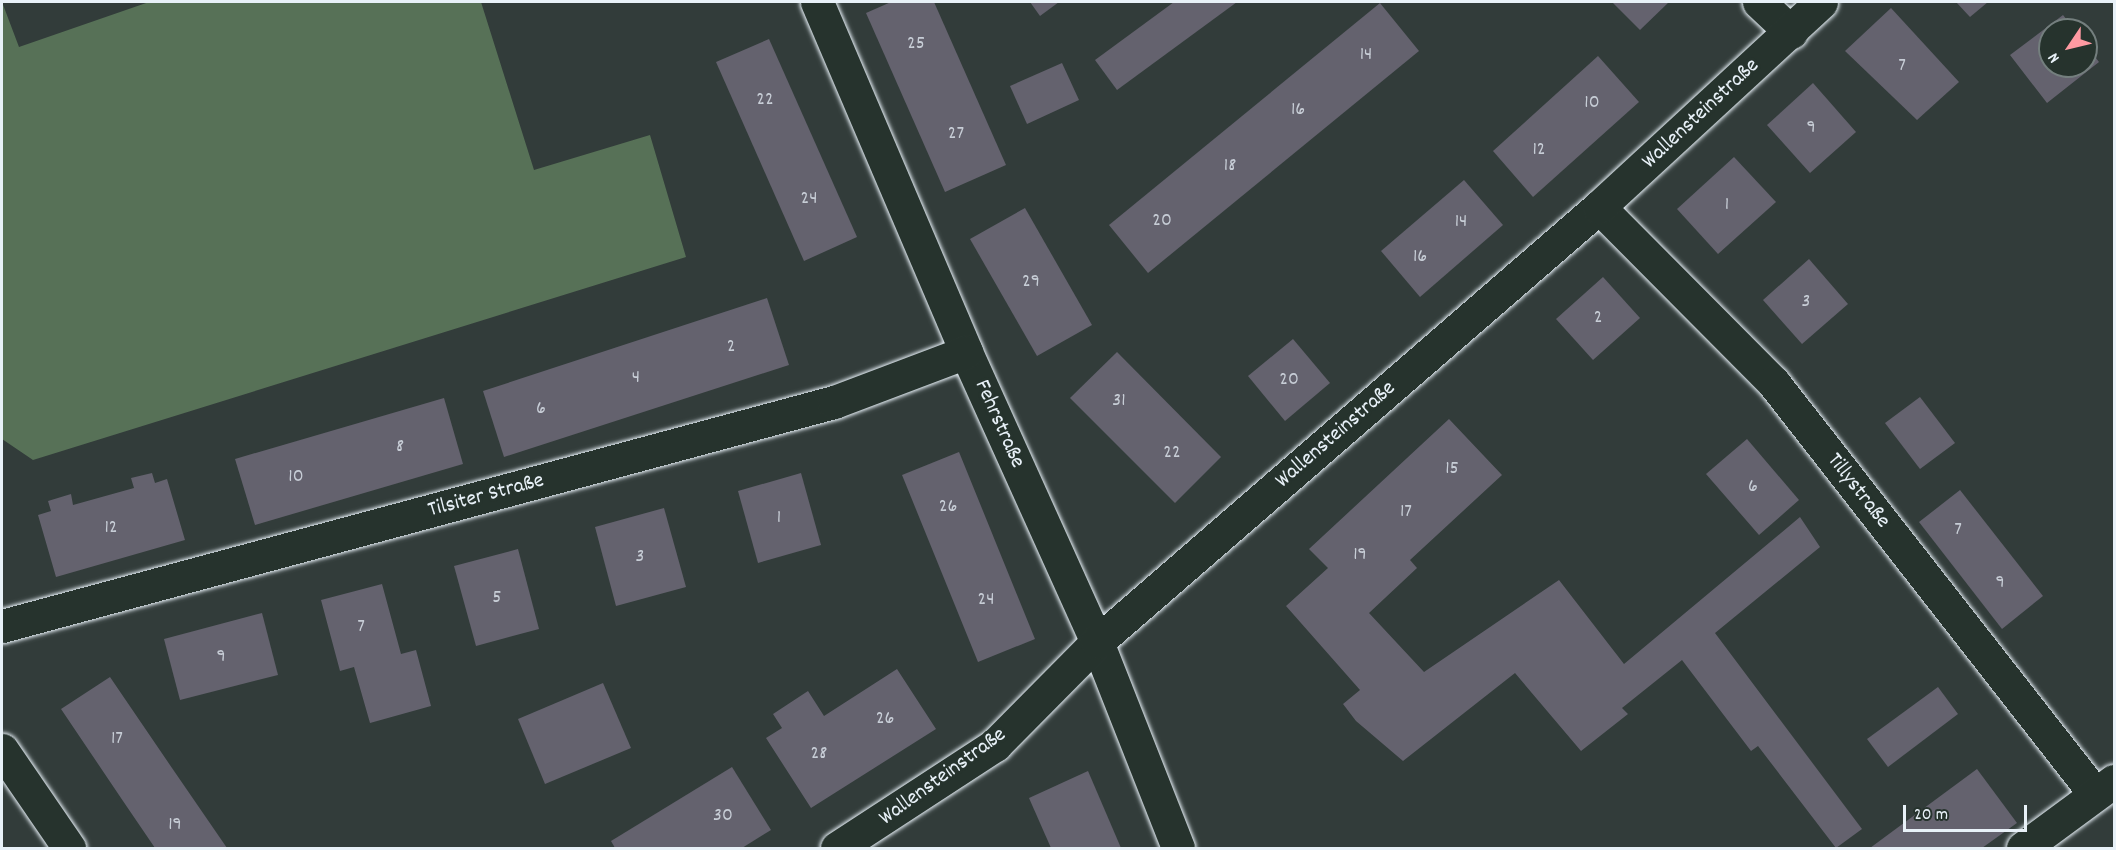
<!DOCTYPE html>
<html>
<head>
<meta charset="utf-8">
<style>
	body { margin:0 }
	#map { position:relative; width:2116px; height:850px; overflow:hidden; background:#323c3a; font-family:Dekko,sans-serif }
	div>[style] { position:absolute }
	[style*='--x'] { left:calc(var(--x)*1px); top:calc(var(--y)*1px); width:calc(var(--w)*1px); rotate:calc(var(--a)*1deg) }
	.green>* { inset:0; background:#577157 }
	.building>* { inset:0; background:#64626e }
	.roads { filter:drop-shadow(0 0 2px #e8f1f8) drop-shadow(0 0 2px #e8f1f8) }
	.street>* { height:33px; margin:-16.5px; padding:0 16.5px; transform-origin:16.5px; border-radius:16.5px; background:#26332d }
	span { translate:-50% -50%; white-space:nowrap; text-align:center; line-height:1.15; -webkit-text-stroke:6px #26332d; paint-order:stroke }
	.number-label { font-size:20px; color:#c7cdd6 }
	.number-label span { -webkit-text-stroke-width:0 }
	.street-label { font-size:22px; color:#e8f1f8 }
	.frame { position:absolute; inset:0; border:3px solid #e8f1f8; pointer-events:none }
	.north { position:absolute; left:2038px; top:18px; width:60px; height:60px; box-sizing:border-box; background:#26332d; border:2px solid #747f7e; border-radius:50%; rotate:235deg; font-size:16px; font-weight:700; line-height:24px; text-align:center; color:#e8f1f8 }
	.north::after { content:''; display:block; margin:auto; width:21px; height:27px; background:#ff9aa2; clip-path:polygon(50% 0,100% 100%,50% 72%,0 100%) }
	.scale { position:absolute; left:1903px; top:805px; width:124px; height:27px; box-sizing:border-box; border:3px solid #e8f1f8; border-top:0; padding-left:8px; font-size:18px; line-height:21px; white-space:nowrap; color:#e8f1f8; -webkit-text-stroke:4px #26332d; paint-order:stroke }
</style>
</head>
<body>
<div id="map">
	<div class="green">
		<i style="clip-path:polygon(2px 2px,19px 47px,149px 2px,481px 2px,534px 170px,650px 135px,686px 257px,33px 460px,2px 439px)"></i>
	</div>
	<div class="building">
		<i style="clip-path:polygon(891px 2px,934px 2px,1006px 165px,945px 192px,866px 13px)"></i>
		<i style="clip-path:polygon(1030px 2px,1059px 2px,1040px 16px)"></i>
		<i style="clip-path:polygon(1174px 2px,1237px 2px,1117px 90px,1095px 60px)"></i>
		<i style="clip-path:polygon(1612px 2px,1669px 2px,1640px 30px)"></i>
		<i style="clip-path:polygon(1956px 2px,1988px 2px,1970px 17px)"></i>
		<i style="clip-path:polygon(1380px 3px,1419px 51px,1148px 273px,1109px 225px)"></i>
		<i style="clip-path:polygon(1891px 8px,1959px 82px,1917px 120px,1845px 51px)"></i>
		<i style="clip-path:polygon(2063px 15px,2075px 30px,2050px 30px,2050px 66px,2086px 66px,2086px 45px,2099px 62px,2047px 103px,2010px 55px)"></i>
		<i style="clip-path:polygon(769px 39px,857px 237px,804px 261px,716px 62px)"></i>
		<i style="clip-path:polygon(1598px 56px,1639px 102px,1533px 197px,1493px 151px)"></i>
		<i style="clip-path:polygon(1062px 63px,1079px 100px,1027px 124px,1010px 86px)"></i>
		<i style="clip-path:polygon(1813px 83px,1856px 132px,1810px 173px,1767px 125px)"></i>
		<i style="clip-path:polygon(1734px 157px,1776px 202px,1718px 254px,1677px 209px)"></i>
		<i style="clip-path:polygon(1464px 180px,1503px 225px,1420px 297px,1381px 251px)"></i>
		<i style="clip-path:polygon(1025px 208px,1092px 325px,1037px 356px,970px 239px)"></i>
		<i style="clip-path:polygon(1809px 259px,1848px 304px,1802px 344px,1763px 300px)"></i>
		<i style="clip-path:polygon(1603px 277px,1640px 318px,1593px 360px,1556px 319px)"></i>
		<i style="clip-path:polygon(767px 298px,789px 365px,504px 457px,483px 391px)"></i>
		<i style="clip-path:polygon(1293px 339px,1330px 383px,1285px 421px,1248px 376px)"></i>
		<i style="clip-path:polygon(1117px 352px,1221px 457px,1175px 503px,1070px 398px)"></i>
		<i style="clip-path:polygon(1920px 397px,1955px 443px,1920px 469px,1885px 423px)"></i>
		<i style="clip-path:polygon(444px 398px,463px 464px,255px 525px,235px 459px)"></i>
		<i style="clip-path:polygon(1449px 419px,1502px 475px,1410px 560px,1417px 568px,1369px 613px,1424px 672px,1559px 580px,1624px 664px,1800px 517px,1820px 547px,1715px 633px,1862px 829px,1836px 848px,1758px 746px,1751px 751px,1682px 660px,1622px 708px,1628px 714px,1581px 751px,1515px 673px,1403px 761px,1356px 721px,1343px 704px,1360px 690px,1286px 606px,1328px 568px,1309px 549px)"></i>
		<i style="clip-path:polygon(1747px 439px,1799px 500px,1759px 535px,1706px 474px)"></i>
		<i style="clip-path:polygon(959px 452px,1035px 639px,978px 662px,902px 475px)"></i>
		<i style="clip-path:polygon(152px 473px,155px 483px,167px 479px,185px 540px,56px 577px,38px 515px,51px 511px,48px 501px,71px 494px,73px 505px,134px 488px,131px 478px)"></i>
		<i style="clip-path:polygon(801px 473px,821px 545px,758px 563px,738px 491px)"></i>
		<i style="clip-path:polygon(1960px 490px,2043px 596px,2002px 629px,1919px 522px)"></i>
		<i style="clip-path:polygon(664px 508px,686px 587px,616px 606px,595px 527px)"></i>
		<i style="clip-path:polygon(518px 549px,539px 629px,476px 646px,454px 566px)"></i>
		<i style="clip-path:polygon(382px 584px,401px 654px,416px 650px,431px 706px,370px 723px,354px 667px,340px 671px,321px 600px)"></i>
		<i style="clip-path:polygon(262px 613px,278px 675px,180px 700px,164px 639px)"></i>
		<i style="clip-path:polygon(897px 669px,936px 729px,811px 808px,766px 738px,782px 728px,773px 714px,808px 691px,824px 716px)"></i>
		<i style="clip-path:polygon(110px 677px,172px 768px,227px 848px,155px 848px,123px 801px,61px 709px)"></i>
		<i style="clip-path:polygon(603px 683px,631px 748px,545px 784px,518px 719px)"></i>
		<i style="clip-path:polygon(1938px 687px,1958px 714px,1888px 767px,1867px 739px)"></i>
		<i style="clip-path:polygon(732px 767px,771px 830px,742px 848px,615px 848px,611px 841px)"></i>
		<i style="clip-path:polygon(1977px 769px,2017px 823px,1982px 848px,1870px 848px)"></i>
		<i style="clip-path:polygon(1088px 771px,1121px 848px,1051px 848px,1029px 798px)"></i>
	</div>
	<div class="roads">
		<div class="street">
			<i style="--x:817;--y:2;--w:380;--a:66.9"></i>
			<i style="--x:966;--y:352;--w:318;--a:65.7"></i>
			<i style="--x:1097;--y:642;--w:221;--a:68.5"></i>
			<i style="--x:1759;--y:2;--w:44;--a:43.2"></i>
			<i style="--x:1599;--y:207;--w:247;--a:45.2"></i>
			<i style="--x:1773;--y:382;--w:523;--a:51.99"></i>
			<i style="--x:2;--y:626;--w:862;--a:-15.07"></i>
			<i style="--x:834;--y:402;--w:141;--a:-20.7"></i>
			<i style="--x:2;--y:750;--w:119;--a:55.6"></i>
			<i style="--x:837;--y:848;--w:189;--a:-33.1"></i>
			<i style="--x:995;--y:745;--w:145;--a:-45.3"></i>
			<i style="--x:1097;--y:642;--w:664;--a:-40.91"></i>
			<i style="--x:1599;--y:207;--w:302;--a:-42.7"></i>
			<i style="--x:2023;--y:848;--w:113;--a:-36.4"></i>
		</div>
	</div>
	<div class="number-label">
		<span style="left:916px;top:44px">25</span>
		<span style="left:1366px;top:55px">14</span>
		<span style="left:1902px;top:66px">7</span>
		<span style="left:765px;top:100px">22</span>
		<span style="left:1592px;top:103px">10</span>
		<span style="left:1298px;top:110px">16</span>
		<span style="left:1811px;top:128px">9</span>
		<span style="left:956px;top:134px">27</span>
		<span style="left:1539px;top:150px">12</span>
		<span style="left:1230px;top:166px">18</span>
		<span style="left:809px;top:199px">24</span>
		<span style="left:1727px;top:205px">1</span>
		<span style="left:1162px;top:221px">20</span>
		<span style="left:1461px;top:222px">14</span>
		<span style="left:1420px;top:257px">16</span>
		<span style="left:1031px;top:282px">29</span>
		<span style="left:1806px;top:302px">3</span>
		<span style="left:1598px;top:318px">2</span>
		<span style="left:731px;top:347px">2</span>
		<span style="left:636px;top:378px">4</span>
		<span style="left:1289px;top:380px">20</span>
		<span style="left:1119px;top:401px">31</span>
		<span style="left:541px;top:409px">6</span>
		<span style="left:400px;top:447px">8</span>
		<span style="left:1172px;top:453px">22</span>
		<span style="left:1452px;top:469px">15</span>
		<span style="left:296px;top:477px">10</span>
		<span style="left:1753px;top:487px">6</span>
		<span style="left:948px;top:507px">26</span>
		<span style="left:1406px;top:512px">17</span>
		<span style="left:779px;top:518px">1</span>
		<span style="left:111px;top:528px">12</span>
		<span style="left:1958px;top:530px">7</span>
		<span style="left:1360px;top:555px">19</span>
		<span style="left:640px;top:557px">3</span>
		<span style="left:2000px;top:583px">9</span>
		<span style="left:497px;top:598px">5</span>
		<span style="left:986px;top:600px">24</span>
		<span style="left:361px;top:627px">7</span>
		<span style="left:221px;top:657px">9</span>
		<span style="left:885px;top:719px">26</span>
		<span style="left:117px;top:739px">17</span>
		<span style="left:819px;top:754px">28</span>
		<span style="left:723px;top:816px">30</span>
		<span style="left:175px;top:825px">19</span>
	</div>
	<div class="street-label">
		<span style="left:1701px;top:114px;rotate:-43deg">Wallensteinstraße</span>
		<span style="left:999px;top:424px;rotate:66deg">Fehrstraße</span>
		<span style="left:1336px;top:435px;rotate:-41deg">Wallensteinstraße</span>
		<span style="left:1858px;top:491px;rotate:52deg">Tillystraße</span>
		<span style="left:486px;top:496px;rotate:-15deg">Tilsiter Straße</span>
		<span style="left:943px;top:777px;rotate:-36deg">Wallensteinstraße</span>
	</div>
	<div class="frame"></div>
	<div class="north">N</div>
	<div class="scale">20 m</div>
</div>
</body>
</html>
